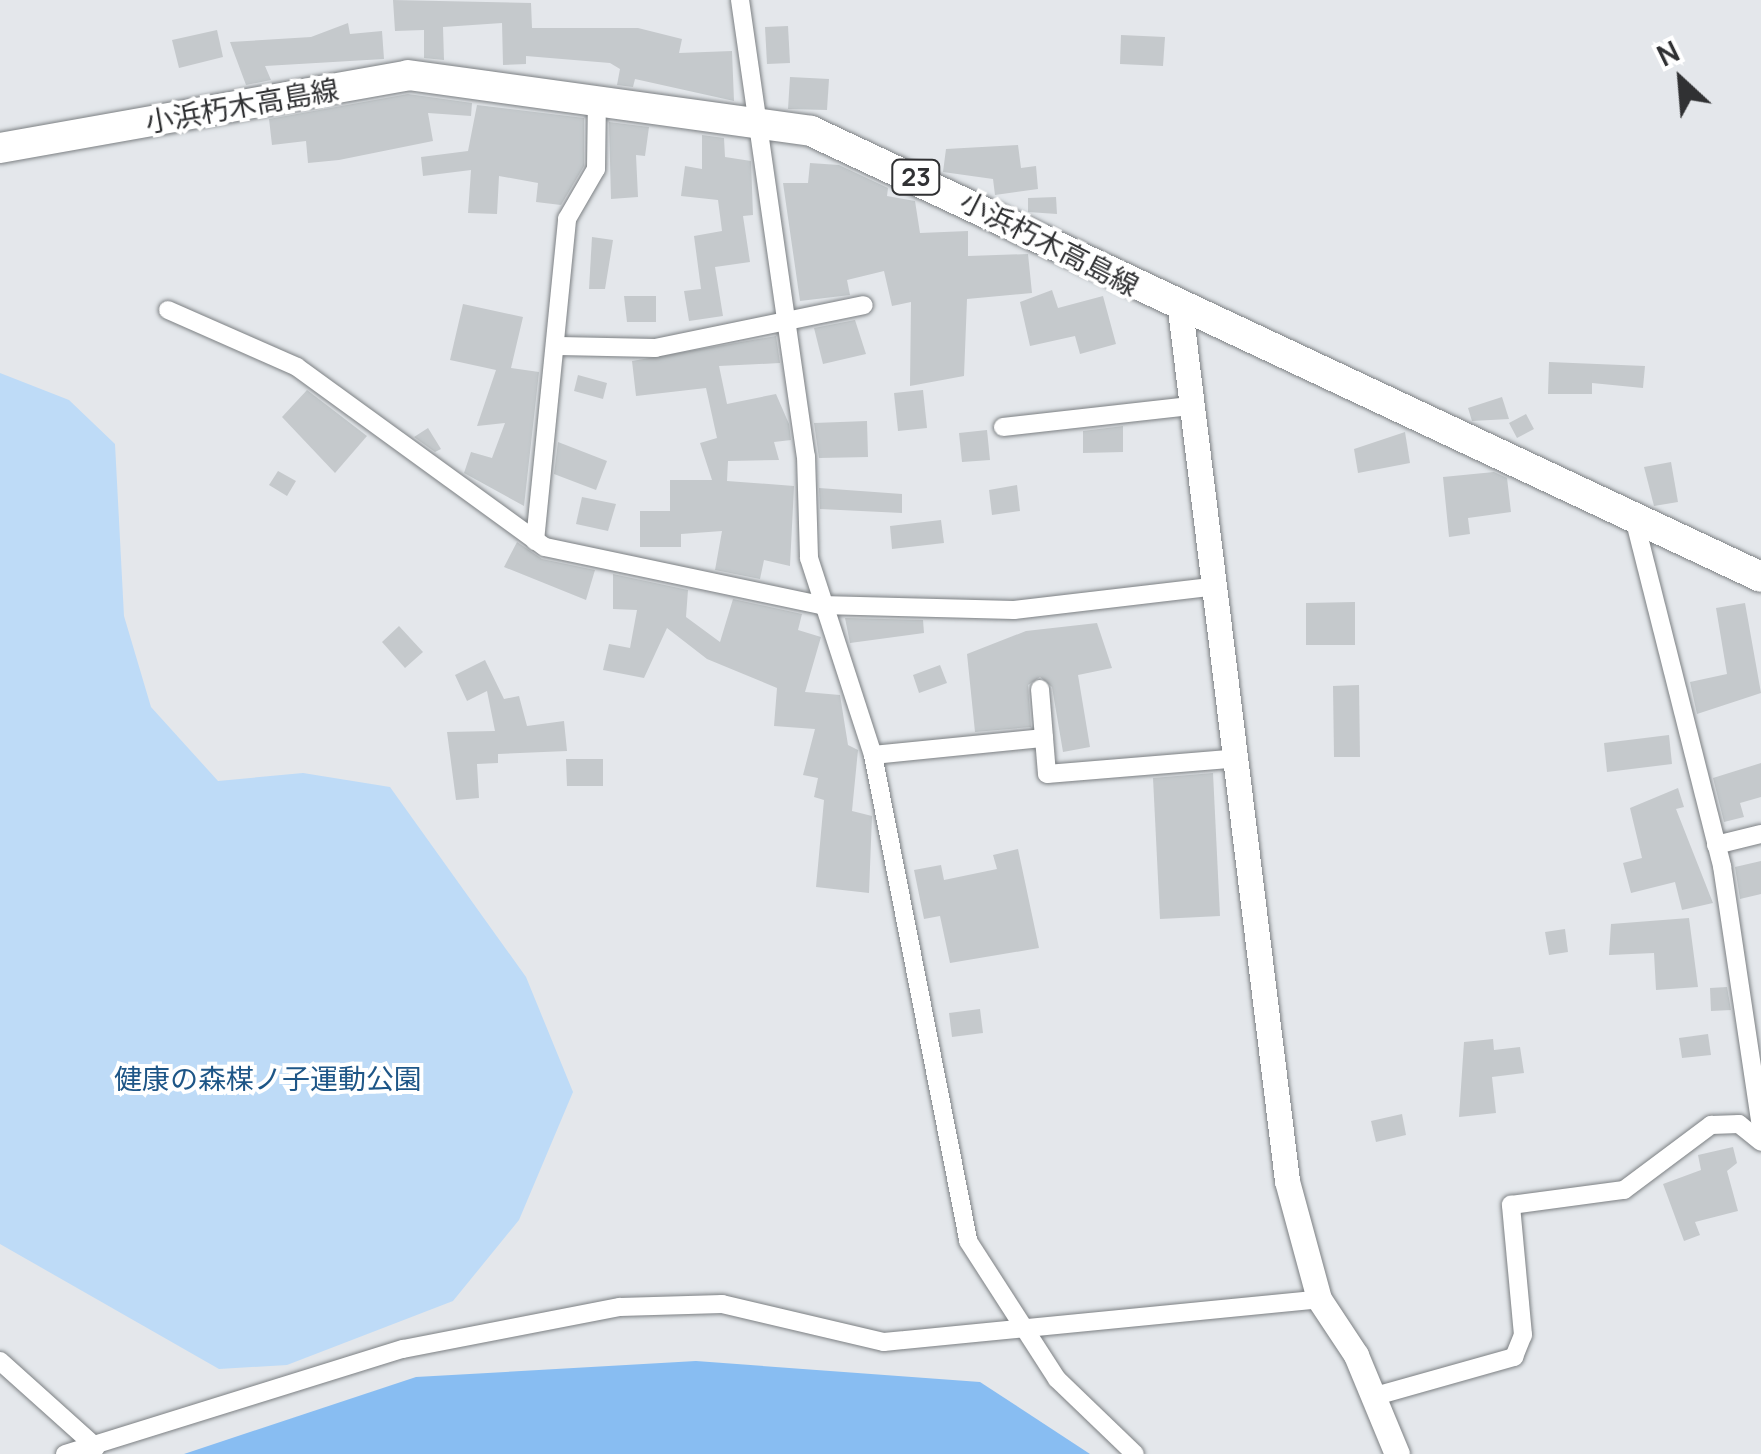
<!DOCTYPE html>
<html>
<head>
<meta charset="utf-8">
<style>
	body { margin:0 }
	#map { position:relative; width:1761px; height:1454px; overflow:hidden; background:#e4e7eb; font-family:Manrope,"Noto Sans JP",sans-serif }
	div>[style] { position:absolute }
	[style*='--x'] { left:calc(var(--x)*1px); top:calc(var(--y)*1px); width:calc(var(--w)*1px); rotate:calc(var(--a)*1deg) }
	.green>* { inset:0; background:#bedbf7 }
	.forest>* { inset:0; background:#88bdf2 }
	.building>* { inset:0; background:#c5c9cc }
	.roads { filter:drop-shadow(0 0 2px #7c8083) drop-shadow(0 0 2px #7c8083) }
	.minor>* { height:18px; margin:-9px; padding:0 9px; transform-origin:9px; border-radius:9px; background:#fff }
	.secondary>* { height:25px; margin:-12.5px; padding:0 12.5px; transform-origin:12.5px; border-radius:12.5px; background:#fff }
	.primary>* { height:30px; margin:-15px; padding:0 15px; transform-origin:15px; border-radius:15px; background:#fff }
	span { translate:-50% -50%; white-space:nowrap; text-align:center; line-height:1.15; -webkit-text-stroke:8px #fff; paint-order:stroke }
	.shield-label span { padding:2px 8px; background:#fff; border:2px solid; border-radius:8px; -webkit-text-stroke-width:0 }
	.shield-label { font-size:25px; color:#303133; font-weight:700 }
	.street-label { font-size:28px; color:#303133 }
	.park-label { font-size:28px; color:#1e5687 }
	.north { position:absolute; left:1631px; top:30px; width:100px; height:100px; -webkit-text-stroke:8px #fff; paint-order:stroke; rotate:334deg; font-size:28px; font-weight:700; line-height:40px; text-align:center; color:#303133 }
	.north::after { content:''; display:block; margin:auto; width:35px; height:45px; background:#303133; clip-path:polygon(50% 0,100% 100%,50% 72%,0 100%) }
</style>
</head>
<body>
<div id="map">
	<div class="green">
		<i style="clip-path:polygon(0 373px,69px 400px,115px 444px,124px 616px,151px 707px,218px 781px,303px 773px,390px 787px,526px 977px,573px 1092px,519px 1220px,453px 1301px,287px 1365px,219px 1369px,0 1244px)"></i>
	</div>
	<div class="forest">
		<i style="clip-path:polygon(696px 1361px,980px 1382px,1090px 1454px,184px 1454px,416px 1377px)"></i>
	</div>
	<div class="building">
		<i style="clip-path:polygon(393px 0,531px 3px,532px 28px,638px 28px,682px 39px,679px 53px,732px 51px,734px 101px,635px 79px,633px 87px,617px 85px,620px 69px,610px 63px,526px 56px,526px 64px,503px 65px,502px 23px,443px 27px,444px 60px,424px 58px,424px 30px,395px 31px)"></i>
		<i style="clip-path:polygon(348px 23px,350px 34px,382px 31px,384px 59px,265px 66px,271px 80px,246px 85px,230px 42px,311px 37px)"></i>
		<i style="clip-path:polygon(788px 26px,790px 63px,767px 64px,765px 27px)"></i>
		<i style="clip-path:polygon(217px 30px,223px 57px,179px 68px,172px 40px)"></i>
		<i style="clip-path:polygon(1121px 35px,1165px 37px,1163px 66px,1120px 64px)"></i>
		<i style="clip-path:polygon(790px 77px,829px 79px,827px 110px,788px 109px)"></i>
		<i style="clip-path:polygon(408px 94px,472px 103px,471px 116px,428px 113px,433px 141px,339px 160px,308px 163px,306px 141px,272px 145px,269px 119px)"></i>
		<i style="clip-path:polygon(477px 105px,584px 118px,584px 166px,561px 205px,536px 202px,538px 183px,499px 176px,497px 214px,468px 213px,471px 170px,423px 176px,421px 157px,468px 151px)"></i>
		<i style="clip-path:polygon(609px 122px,649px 127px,645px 156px,636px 155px,638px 197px,611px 199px)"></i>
		<i style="clip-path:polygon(702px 135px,724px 138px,725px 157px,751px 161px,753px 215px,743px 216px,750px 262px,715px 267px,723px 316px,689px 321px,684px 291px,701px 289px,694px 236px,722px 231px,718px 200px,681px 196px,685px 166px,702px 169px)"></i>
		<i style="clip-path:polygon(1018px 145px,1021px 168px,1036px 166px,1038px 189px,995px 195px,993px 179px,943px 172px,946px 149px)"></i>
		<i style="clip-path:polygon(810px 163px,839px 165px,888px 188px,887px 196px,915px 201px,920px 233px,968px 231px,968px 256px,1028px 254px,1032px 293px,967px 299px,964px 376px,910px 386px,911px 302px,892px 306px,884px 271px,847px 280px,850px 295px,800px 301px,783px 183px,808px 183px)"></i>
		<i style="clip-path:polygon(1056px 197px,1057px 214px,1028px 212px,1028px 198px)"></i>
		<i style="clip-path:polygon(592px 237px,613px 240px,605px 289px,589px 289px)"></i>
		<i style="clip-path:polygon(1052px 290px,1058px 308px,1103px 296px,1116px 344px,1080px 354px,1075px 336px,1030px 346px,1020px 302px)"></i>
		<i style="clip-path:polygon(624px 296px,656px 296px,656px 322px,627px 322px)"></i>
		<i style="clip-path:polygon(463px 304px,523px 317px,511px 368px,539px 372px,524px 506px,464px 473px,471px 452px,492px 458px,505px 423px,477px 426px,496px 370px,450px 360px)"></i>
		<i style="clip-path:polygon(855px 320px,866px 354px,823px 364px,814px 328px)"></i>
		<i style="clip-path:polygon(776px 336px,780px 363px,719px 366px,727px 404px,776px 394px,789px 424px,791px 440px,774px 442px,779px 460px,728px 461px,727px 481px,794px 486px,790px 566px,764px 560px,760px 579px,715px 570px,722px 531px,681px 534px,681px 547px,640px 547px,640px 511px,670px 511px,670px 480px,712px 480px,700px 443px,717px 438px,706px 388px,636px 396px,632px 361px)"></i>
		<i style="clip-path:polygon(1549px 362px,1645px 366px,1643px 388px,1592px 383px,1592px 394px,1548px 394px)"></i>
		<i style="clip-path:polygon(578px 375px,607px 383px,603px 399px,574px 391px)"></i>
		<i style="clip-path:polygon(307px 390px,367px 436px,335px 473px,282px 417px)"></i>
		<i style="clip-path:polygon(923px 390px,927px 428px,898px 431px,894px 393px)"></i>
		<i style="clip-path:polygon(1502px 397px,1509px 419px,1472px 421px,1468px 408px)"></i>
		<i style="clip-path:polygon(1526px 414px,1534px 429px,1517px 438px,1509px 423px)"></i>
		<i style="clip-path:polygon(867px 421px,868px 457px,819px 458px,814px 423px)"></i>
		<i style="clip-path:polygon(1123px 426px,1123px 452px,1083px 453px,1083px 431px)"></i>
		<i style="clip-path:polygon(428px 428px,441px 449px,435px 452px,414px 437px)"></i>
		<i style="clip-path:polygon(987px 430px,990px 460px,962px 462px,959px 433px)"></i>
		<i style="clip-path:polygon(1405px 432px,1410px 463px,1358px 473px,1354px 449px)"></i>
		<i style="clip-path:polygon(558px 442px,607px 461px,596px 490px,554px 474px)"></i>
		<i style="clip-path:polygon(1671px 462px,1678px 502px,1654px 506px,1644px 467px)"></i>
		<i style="clip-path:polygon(278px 471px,296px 481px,287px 496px,269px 485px)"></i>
		<i style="clip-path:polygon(1494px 472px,1507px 478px,1511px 512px,1468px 518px,1470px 534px,1449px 537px,1443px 477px)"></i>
		<i style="clip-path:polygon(1017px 485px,1020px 511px,992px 515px,989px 490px)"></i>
		<i style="clip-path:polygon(819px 488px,902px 494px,902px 513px,820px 509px)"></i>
		<i style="clip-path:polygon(582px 497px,616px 504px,608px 531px,576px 524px)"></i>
		<i style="clip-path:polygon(941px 520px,944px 543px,892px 549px,890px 526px)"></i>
		<i style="clip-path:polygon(517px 542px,542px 559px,595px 570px,586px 600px,504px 567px)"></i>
		<i style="clip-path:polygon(613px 574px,688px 590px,686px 617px,720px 642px,733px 599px,802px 614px,798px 630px,821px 637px,805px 692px,840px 695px,848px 745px,858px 750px,852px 811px,872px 816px,869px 893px,816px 887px,824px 800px,814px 797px,818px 778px,803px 775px,815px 729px,774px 726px,777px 688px,707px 659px,667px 628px,644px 678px,603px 670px,609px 644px,630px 648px,637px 610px,613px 609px)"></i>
		<i style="clip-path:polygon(1355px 602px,1355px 645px,1306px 645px,1306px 603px)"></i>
		<i style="clip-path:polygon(1745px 603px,1761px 693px,1697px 714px,1690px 682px,1727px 674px,1716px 608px)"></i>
		<i style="clip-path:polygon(845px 618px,923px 620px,924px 633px,850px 643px)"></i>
		<i style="clip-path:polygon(1097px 623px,1112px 668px,1078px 675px,1090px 747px,1063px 752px,1052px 687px,1040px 677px,1028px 685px,1031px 727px,975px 732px,967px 654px,1026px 631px)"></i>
		<i style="clip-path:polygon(399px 626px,423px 652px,405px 668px,382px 642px)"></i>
		<i style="clip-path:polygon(485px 660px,504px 699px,519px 696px,527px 726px,564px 721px,567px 751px,498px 754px,498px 763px,477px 764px,479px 798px,456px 800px,447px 732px,495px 731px,487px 691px,467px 701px,455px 675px)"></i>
		<i style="clip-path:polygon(940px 665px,947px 683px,919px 693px,913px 675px)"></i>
		<i style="clip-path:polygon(1359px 685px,1360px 757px,1334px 757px,1333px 686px)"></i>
		<i style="clip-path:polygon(1669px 735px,1672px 764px,1607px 772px,1604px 743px)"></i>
		<i style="clip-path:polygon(566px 759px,603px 759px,603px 786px,567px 786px)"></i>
		<i style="clip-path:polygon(1761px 763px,1761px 797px,1740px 803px,1744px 817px,1724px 822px,1713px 778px)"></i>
		<i style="clip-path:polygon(1213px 773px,1220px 916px,1160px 919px,1153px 778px)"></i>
		<i style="clip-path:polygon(1678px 788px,1684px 807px,1676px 809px,1713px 903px,1682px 910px,1675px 882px,1631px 893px,1623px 863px,1642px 858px,1630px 808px)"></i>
		<i style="clip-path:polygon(1018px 849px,1039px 948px,950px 963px,940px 916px,924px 919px,914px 870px,941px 865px,944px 880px,997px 869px,993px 855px)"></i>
		<i style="clip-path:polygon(1761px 861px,1761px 894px,1740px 899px,1735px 867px)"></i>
		<i style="clip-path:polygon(1689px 918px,1698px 987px,1656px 990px,1654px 953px,1609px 955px,1611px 924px)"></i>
		<i style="clip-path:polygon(1565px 929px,1568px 952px,1549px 955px,1545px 932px)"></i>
		<i style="clip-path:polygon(1727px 987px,1731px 1010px,1711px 1011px,1710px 988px)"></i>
		<i style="clip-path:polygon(980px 1009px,983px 1033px,952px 1037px,949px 1013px)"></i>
		<i style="clip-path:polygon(1708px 1034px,1711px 1055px,1682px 1058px,1679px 1038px)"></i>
		<i style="clip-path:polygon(1493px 1039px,1494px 1050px,1520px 1047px,1524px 1073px,1492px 1077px,1496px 1113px,1459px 1117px,1464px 1042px)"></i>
		<i style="clip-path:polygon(1402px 1114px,1406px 1135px,1376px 1142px,1371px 1121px)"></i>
		<i style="clip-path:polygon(1733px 1147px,1737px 1163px,1727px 1171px,1738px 1211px,1695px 1222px,1700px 1235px,1684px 1241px,1663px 1184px,1701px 1170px,1698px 1155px)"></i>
	</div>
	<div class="roads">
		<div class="minor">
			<i style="--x:740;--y:0;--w:461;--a:81.8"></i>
			<i style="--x:806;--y:456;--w:102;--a:88.3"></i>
			<i style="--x:809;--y:558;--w:207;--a:72"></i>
			<i style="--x:873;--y:755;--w:495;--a:78.9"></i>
			<i style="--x:968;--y:1241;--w:164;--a:57.2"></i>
			<i style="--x:1057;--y:1379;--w:108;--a:43.9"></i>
			<i style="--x:168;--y:310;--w:141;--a:23.8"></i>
			<i style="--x:297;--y:367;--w:306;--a:36"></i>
			<i style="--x:545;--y:547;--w:282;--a:11.9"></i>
			<i style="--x:821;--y:605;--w:193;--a:1.5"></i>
			<i style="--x:1014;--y:610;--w:198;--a:-6.7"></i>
			<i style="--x:559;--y:346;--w:96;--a:1.2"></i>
			<i style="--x:655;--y:348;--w:213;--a:-11.6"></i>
			<i style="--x:1003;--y:427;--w:188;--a:-6.4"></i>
			<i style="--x:1636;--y:526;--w:351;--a:75.8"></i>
			<i style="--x:1722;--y:866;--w:265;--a:81.5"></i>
			<i style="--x:535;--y:541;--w:324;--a:-84.3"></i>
			<i style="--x:567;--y:219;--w:58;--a:-59.9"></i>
			<i style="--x:596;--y:169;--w:68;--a:-89.2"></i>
			<i style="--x:1040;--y:689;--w:85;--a:85.3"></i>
			<i style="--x:1047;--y:774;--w:185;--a:-4.7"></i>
			<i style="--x:873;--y:755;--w:172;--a:-5.7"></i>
			<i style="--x:1716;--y:845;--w:46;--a:-13.7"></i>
			<i style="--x:0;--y:1361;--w:129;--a:41.9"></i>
			<i style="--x:1372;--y:1397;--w:148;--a:-15.7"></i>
			<i style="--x:1514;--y:1357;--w:24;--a:-68"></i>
			<i style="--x:1523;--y:1335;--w:131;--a:-95.3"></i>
			<i style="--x:1511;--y:1205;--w:114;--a:-7.6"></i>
			<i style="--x:1624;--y:1190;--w:109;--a:-36.8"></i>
			<i style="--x:1711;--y:1125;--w:28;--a:-2"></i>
			<i style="--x:1739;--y:1124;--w:28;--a:39"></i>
			<i style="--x:65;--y:1454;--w:354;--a:-17.3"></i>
			<i style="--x:403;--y:1349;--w:221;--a:-11"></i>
			<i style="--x:620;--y:1307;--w:102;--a:-1.7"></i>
			<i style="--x:722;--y:1304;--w:166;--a:13.2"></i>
			<i style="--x:884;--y:1342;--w:437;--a:-5.6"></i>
		</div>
		<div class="secondary">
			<i style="--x:1180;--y:309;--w:879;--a:83"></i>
			<i style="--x:1287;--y:1181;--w:122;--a:74.8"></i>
			<i style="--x:1319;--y:1299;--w:67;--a:56.5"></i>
			<i style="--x:1356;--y:1355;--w:107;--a:67.5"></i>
		</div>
		<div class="primary">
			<i style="--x:0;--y:148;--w:414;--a:-10.1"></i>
			<i style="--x:408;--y:75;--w:407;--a:7.9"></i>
			<i style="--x:811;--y:131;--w:1049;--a:25.15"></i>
		</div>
	</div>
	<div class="shield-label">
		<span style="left:916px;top:177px">23</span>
	</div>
	<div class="street-label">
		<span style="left:242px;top:105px;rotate:-10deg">小浜朽木高島線</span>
		<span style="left:1050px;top:243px;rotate:27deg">小浜朽木高島線</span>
	</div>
	<div class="park-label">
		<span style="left:268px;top:1078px">健康の森楳ノ子運動公園</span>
	</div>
	<div class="north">N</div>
</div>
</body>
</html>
